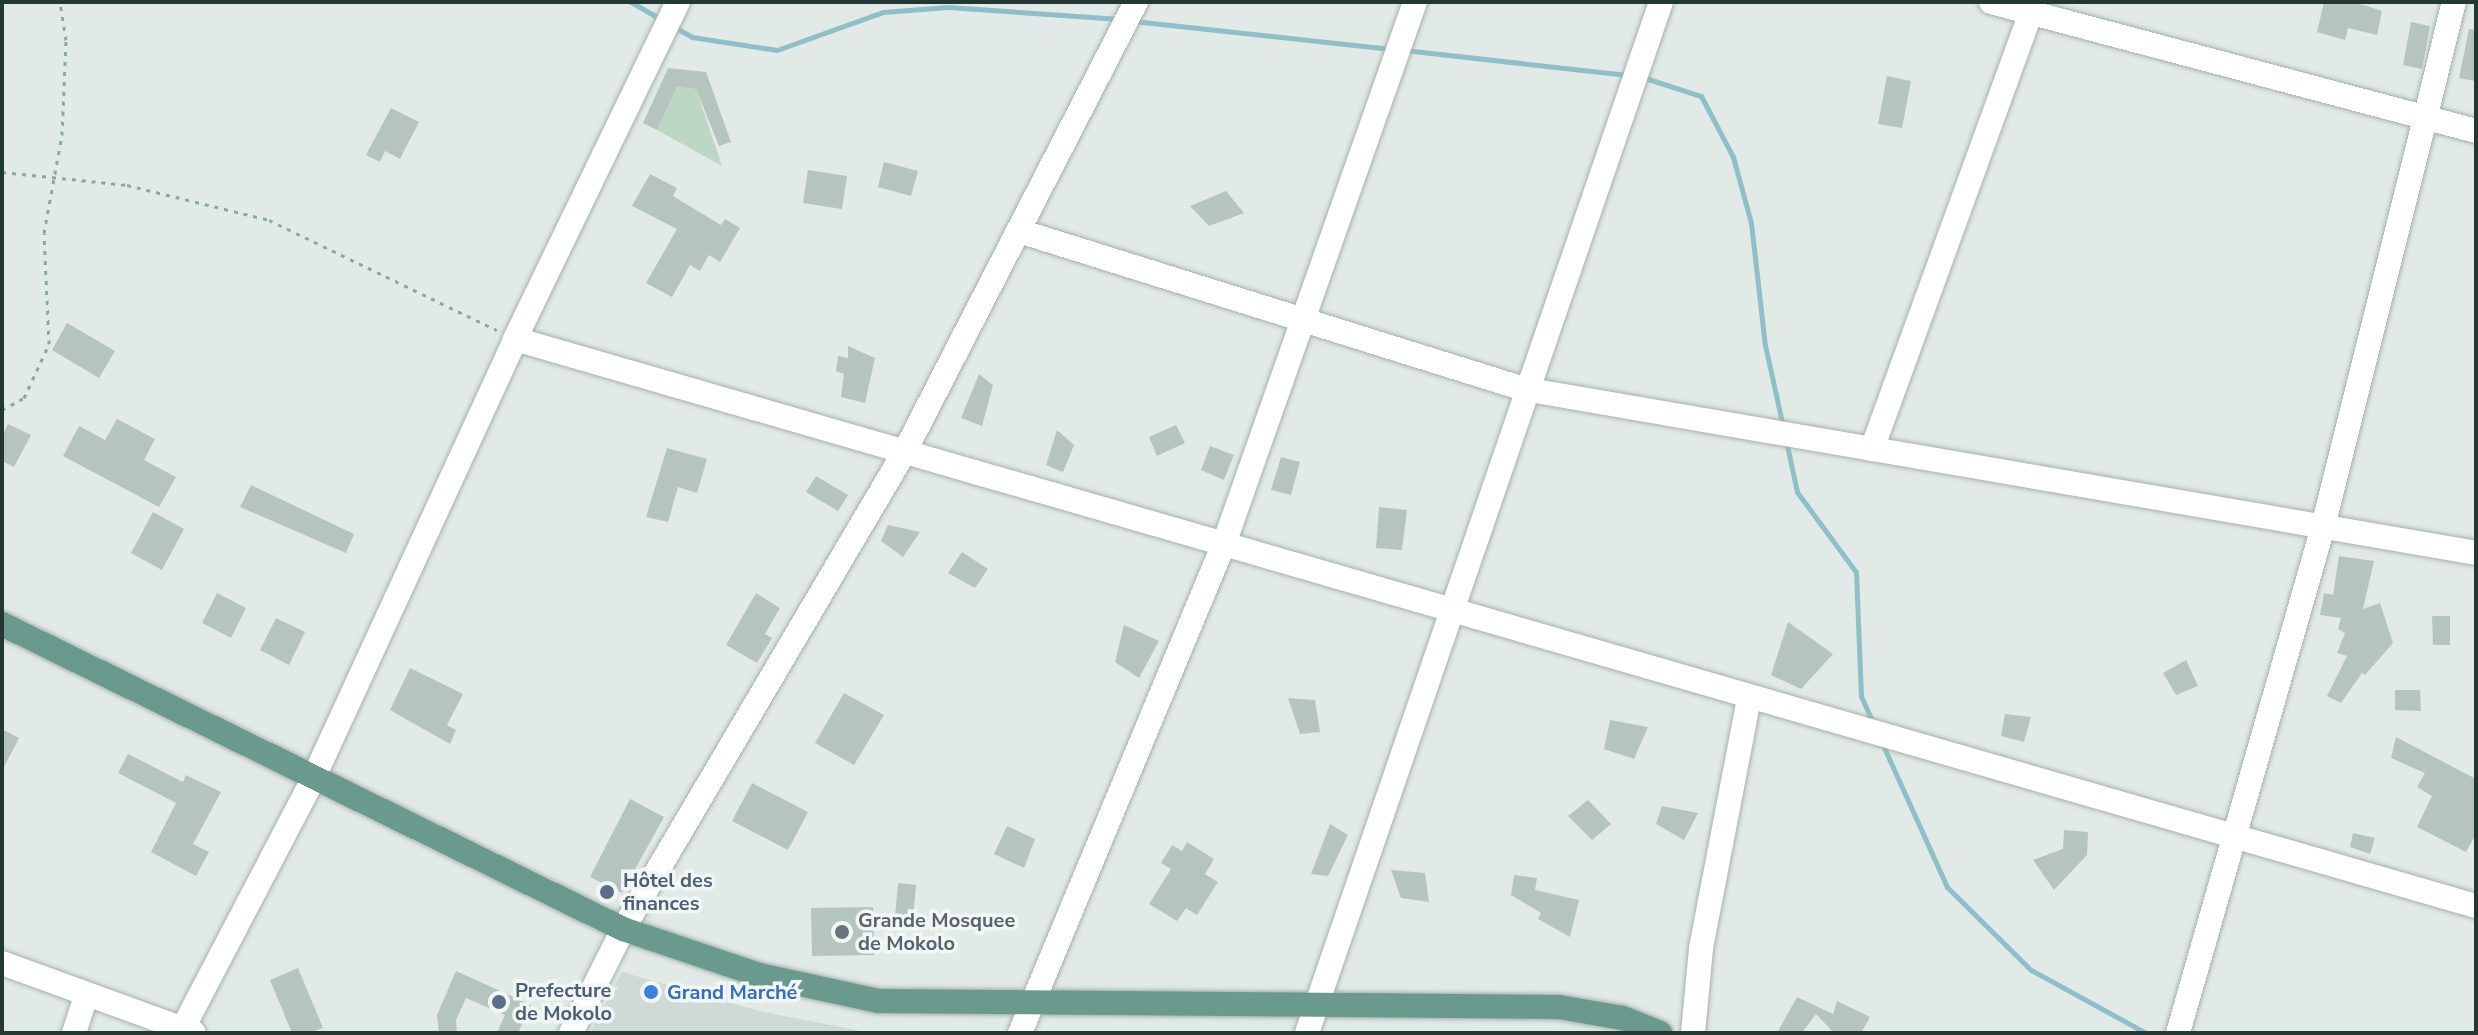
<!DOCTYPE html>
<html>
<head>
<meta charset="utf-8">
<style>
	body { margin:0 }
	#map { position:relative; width:2478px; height:1035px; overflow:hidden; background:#e1eae6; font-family:"Nunito Sans",sans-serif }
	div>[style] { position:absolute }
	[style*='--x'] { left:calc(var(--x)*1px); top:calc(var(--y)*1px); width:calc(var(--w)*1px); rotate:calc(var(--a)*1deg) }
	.built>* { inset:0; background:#cfd9d5 }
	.green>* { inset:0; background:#bcd8c4 }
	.stream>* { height:5px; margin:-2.5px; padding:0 2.5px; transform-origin:2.5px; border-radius:2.5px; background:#8fbfc9 }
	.building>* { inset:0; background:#b6c4bf }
	.path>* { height:3px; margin-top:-1.5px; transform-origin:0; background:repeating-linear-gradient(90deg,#85aa9f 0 4px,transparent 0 10px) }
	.roads { filter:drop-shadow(0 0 2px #a4b1ad) drop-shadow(0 0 2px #a4b1ad) }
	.minor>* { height:24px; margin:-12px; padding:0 12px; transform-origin:12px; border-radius:12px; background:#fff }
	.major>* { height:24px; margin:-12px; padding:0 12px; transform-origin:12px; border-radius:12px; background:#6a9a8e }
	.dots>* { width:22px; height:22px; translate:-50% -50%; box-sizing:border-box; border:4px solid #f1f7f4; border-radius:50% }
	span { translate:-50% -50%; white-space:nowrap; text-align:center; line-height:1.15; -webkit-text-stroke:7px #f1f7f4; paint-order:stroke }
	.service-label { font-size:20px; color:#4e5e75; font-weight:700 }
	.left { translate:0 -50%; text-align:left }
	.worship-label { font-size:20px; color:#5b616d; font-weight:700 }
	.shop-label { font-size:20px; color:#366cbe; font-weight:700 }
	.frame { position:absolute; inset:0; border:4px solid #233833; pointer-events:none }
</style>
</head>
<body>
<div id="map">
	<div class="built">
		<i style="clip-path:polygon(622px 972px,759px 1011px,871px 1033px,590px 1033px)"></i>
	</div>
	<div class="green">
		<i style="clip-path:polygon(677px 87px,696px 89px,722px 166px,657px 130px)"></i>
	</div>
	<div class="stream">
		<i style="--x:631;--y:2;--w:34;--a:30"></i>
		<i style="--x:1133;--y:21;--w:259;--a:6.2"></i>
		<i style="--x:673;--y:26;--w:22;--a:30"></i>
		<i style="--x:692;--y:37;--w:86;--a:8.7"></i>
		<i style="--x:777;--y:50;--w:113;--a:-19.7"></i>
		<i style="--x:883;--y:12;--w:65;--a:-4.4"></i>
		<i style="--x:948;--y:7;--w:172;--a:4"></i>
		<i style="--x:1404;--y:50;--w:225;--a:6.4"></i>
		<i style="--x:1642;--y:77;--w:62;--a:17.9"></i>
		<i style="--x:1701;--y:96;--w:69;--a:62.3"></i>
		<i style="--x:1733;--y:157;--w:68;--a:74.7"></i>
		<i style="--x:1751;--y:223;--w:123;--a:83.5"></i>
		<i style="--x:1765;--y:345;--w:84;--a:77.6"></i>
		<i style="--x:1786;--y:441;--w:52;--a:77.8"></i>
		<i style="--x:1797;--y:492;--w:99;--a:53.6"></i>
		<i style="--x:1856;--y:572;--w:124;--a:87.7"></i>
		<i style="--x:1861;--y:696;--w:30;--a:66"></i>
		<i style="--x:1882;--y:743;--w:158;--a:65.7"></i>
		<i style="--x:1947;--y:887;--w:118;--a:44.7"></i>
		<i style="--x:2031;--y:970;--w:131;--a:28.7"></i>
	</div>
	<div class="building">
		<i style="clip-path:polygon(2324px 2px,2354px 2px,2382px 11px,2377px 35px,2348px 28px,2345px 40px,2317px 32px)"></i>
		<i style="clip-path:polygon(2411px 22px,2430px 26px,2422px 69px,2403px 65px)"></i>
		<i style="clip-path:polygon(2469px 29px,2476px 30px,2475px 81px,2459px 78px)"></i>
		<i style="clip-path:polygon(668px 68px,706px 72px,731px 142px,719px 146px,696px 89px,677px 87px,657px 130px,643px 123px)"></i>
		<i style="clip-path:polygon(1887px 76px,1911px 81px,1902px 128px,1878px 124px)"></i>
		<i style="clip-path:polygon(391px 108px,419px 122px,400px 159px,385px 151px,380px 162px,366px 155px)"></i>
		<i style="clip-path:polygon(884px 162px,918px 171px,911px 196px,878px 187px)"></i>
		<i style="clip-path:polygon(808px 170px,847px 176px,842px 209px,803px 203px)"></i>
		<i style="clip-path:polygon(650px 174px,677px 188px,673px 196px,721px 225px,725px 219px,740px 228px,720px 262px,709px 255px,700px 271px,690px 265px,672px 297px,646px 283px,677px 229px,632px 206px)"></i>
		<i style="clip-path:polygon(1226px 191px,1244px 213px,1209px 226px,1190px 206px)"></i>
		<i style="clip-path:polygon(67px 323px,115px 351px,99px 378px,52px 350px)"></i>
		<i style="clip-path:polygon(848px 346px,875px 358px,865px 403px,841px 397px,844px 374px,836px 371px,838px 356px,848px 358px)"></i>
		<i style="clip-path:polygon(979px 374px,993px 385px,982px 426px,961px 418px)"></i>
		<i style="clip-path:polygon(117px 419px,155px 439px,144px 460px,176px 477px,159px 507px,63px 456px,79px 426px,105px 440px)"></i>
		<i style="clip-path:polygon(8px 424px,31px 435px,14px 467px,2px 461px,2px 436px)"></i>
		<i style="clip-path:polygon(1176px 425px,1185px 443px,1157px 456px,1149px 437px)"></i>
		<i style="clip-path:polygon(1057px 430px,1074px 445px,1063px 472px,1046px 465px)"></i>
		<i style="clip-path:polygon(1210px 446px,1234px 455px,1224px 480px,1201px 470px)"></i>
		<i style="clip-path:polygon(667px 448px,707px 459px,697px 493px,678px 487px,668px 522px,646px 517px)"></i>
		<i style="clip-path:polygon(1281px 457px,1300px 462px,1291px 495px,1271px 490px)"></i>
		<i style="clip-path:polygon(816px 476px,848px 495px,838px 511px,806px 492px)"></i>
		<i style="clip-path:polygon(251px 485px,354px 534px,346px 553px,240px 507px)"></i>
		<i style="clip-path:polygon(1379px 507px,1407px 510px,1402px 550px,1376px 548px)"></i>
		<i style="clip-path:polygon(153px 512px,184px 529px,162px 570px,131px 553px)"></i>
		<i style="clip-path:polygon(888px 525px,920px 532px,903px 557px,881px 541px)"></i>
		<i style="clip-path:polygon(962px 552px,988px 569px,975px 588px,948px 573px)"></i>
		<i style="clip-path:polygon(2339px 556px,2374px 561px,2363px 609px,2380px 603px,2393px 643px,2365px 675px,2362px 673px,2341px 703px,2327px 696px,2347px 656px,2337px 653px,2345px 633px,2338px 629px,2341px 618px,2320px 615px,2324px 593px,2333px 595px)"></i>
		<i style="clip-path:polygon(217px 593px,246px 608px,231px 638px,202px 623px)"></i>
		<i style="clip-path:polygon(756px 593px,780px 608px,765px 634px,772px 638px,757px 663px,726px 645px)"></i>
		<i style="clip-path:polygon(2432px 616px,2450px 616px,2450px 645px,2433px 645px)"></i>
		<i style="clip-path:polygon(276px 618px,305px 632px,289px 665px,260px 650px)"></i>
		<i style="clip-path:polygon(1788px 622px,1833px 654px,1801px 689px,1771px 675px)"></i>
		<i style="clip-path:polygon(1124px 625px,1159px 641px,1139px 678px,1115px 662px)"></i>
		<i style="clip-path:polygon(2186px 660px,2198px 686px,2176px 695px,2163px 673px)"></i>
		<i style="clip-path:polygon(410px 668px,463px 694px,447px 725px,456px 730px,450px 744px,390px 710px)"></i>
		<i style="clip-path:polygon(2395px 690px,2420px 690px,2421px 711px,2395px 710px)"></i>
		<i style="clip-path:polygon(844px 693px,884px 715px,854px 765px,815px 743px)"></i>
		<i style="clip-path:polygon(1288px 698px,1315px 700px,1320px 732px,1300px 734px)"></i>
		<i style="clip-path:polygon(2005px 714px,2031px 717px,2024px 742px,2001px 736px)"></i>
		<i style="clip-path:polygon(1610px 720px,1648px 727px,1634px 759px,1604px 749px)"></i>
		<i style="clip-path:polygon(2px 729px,19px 738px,2px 771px)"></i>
		<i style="clip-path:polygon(2396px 737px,2476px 779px,2476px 834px,2466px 852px,2417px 827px,2432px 796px,2417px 787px,2425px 773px,2391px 758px)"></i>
		<i style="clip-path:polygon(128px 754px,183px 782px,186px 775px,221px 792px,193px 844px,209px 852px,196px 876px,151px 852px,176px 803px,118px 773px)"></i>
		<i style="clip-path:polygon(752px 783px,808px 812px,788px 850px,732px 821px)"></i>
		<i style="clip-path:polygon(630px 799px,664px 817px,622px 893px,590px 877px)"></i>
		<i style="clip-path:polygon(1588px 800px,1611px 824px,1592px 840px,1568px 816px)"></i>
		<i style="clip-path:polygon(1662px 806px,1698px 813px,1684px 840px,1656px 824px)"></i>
		<i style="clip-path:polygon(1330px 824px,1348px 835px,1328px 876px,1311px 874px)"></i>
		<i style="clip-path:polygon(1007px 826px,1035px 839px,1024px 868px,994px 854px)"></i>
		<i style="clip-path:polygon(2064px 830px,2088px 832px,2087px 855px,2054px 890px,2033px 860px,2063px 849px)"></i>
		<i style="clip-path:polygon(2353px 833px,2375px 838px,2370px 854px,2350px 847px)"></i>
		<i style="clip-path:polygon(1187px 842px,1214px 859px,1205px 874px,1218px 882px,1197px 915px,1186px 908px,1177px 921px,1149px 904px,1171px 869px,1161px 863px,1172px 845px,1182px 851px)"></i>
		<i style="clip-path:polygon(1391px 870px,1425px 873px,1429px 902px,1401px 898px)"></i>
		<i style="clip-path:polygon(1514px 875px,1537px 878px,1535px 890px,1579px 900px,1570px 937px,1538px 919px,1541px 913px,1511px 895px)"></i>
		<i style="clip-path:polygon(898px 883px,916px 885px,913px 918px,895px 917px)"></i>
		<i style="clip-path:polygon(873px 907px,874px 955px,812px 956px,811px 908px)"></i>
		<i style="clip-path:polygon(298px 968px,323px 1028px,309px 1033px,292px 1033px,270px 980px)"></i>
		<i style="clip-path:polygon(456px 971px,531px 1005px,518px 1033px,497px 1033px,505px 1015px,466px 998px,456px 1020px,457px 1033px,439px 1033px,437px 1015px)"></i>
		<i style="clip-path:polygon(1797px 997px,1833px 1014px,1837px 1001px,1870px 1017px,1861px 1033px,1834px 1033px,1816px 1014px,1802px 1033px,1777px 1033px)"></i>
	</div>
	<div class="path">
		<i style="--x:2;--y:172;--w:126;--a:5.9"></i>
		<i style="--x:127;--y:185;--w:146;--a:13.8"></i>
		<i style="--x:269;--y:220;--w:253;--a:25.8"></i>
		<i style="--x:2;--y:410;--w:25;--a:-29"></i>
		<i style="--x:24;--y:398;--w:60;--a:-65.2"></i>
		<i style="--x:49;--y:344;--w:111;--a:-92.6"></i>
		<i style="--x:44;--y:233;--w:100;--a:-79.6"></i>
		<i style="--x:62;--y:135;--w:95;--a:-87.6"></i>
		<i style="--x:66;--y:40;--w:38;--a:-99"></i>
	</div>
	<div class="roads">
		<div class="minor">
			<i style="--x:1991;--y:2;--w:502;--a:14.89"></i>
			<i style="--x:1019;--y:231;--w:529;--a:17.37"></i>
			<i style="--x:1524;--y:389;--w:966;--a:9.77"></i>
			<i style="--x:515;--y:339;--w:2041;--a:16.13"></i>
			<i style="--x:1872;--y:449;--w:476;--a:-70"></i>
			<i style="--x:2;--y:963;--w:204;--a:20"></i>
			<i style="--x:183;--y:1028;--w:283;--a:-62.4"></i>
			<i style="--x:314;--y:777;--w:482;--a:-65.3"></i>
			<i style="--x:515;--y:339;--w:374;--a:-64.2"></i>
			<i style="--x:74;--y:1033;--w:39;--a:-72"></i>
			<i style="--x:571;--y:1033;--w:116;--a:-63.4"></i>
			<i style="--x:623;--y:929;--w:555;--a:-59.46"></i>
			<i style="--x:905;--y:451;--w:505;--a:-62.78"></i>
			<i style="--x:1020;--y:1033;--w:533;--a:-67.38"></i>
			<i style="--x:1225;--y:541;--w:572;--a:-70.58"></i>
			<i style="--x:1307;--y:1033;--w:1090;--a:-71.05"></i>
			<i style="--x:1693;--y:1033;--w:85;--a:-84.6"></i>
			<i style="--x:1701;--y:948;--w:255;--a:-79.1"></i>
			<i style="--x:2178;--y:1033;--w:526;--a:-74.01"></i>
			<i style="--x:2323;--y:527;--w:541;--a:-75.99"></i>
		</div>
		<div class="major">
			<i style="--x:2;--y:624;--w:692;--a:26.16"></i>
			<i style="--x:623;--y:929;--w:144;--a:18.7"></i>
			<i style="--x:759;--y:975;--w:122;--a:12.3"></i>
			<i style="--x:878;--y:1001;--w:681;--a:0.5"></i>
			<i style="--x:1559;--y:1007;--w:65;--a:9.8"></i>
			<i style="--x:1623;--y:1018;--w:40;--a:22"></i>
		</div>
	</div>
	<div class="dots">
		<i style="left:607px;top:892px;background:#5c6f8a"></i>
		<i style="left:842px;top:932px;background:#6b7280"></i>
		<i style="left:651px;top:992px;background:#3f7fe0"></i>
		<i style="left:499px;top:1002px;background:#5c6f8a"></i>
	</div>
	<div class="service-label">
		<span class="left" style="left:623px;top:892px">Hôtel des<br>finances</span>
		<span class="left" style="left:515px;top:1002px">Prefecture<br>de Mokolo</span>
	</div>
	<div class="worship-label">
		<span class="left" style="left:858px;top:932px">Grande Mosquee<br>de Mokolo</span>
	</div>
	<div class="shop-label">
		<span class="left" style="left:667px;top:992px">Grand Marché</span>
	</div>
	<div class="frame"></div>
</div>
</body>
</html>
